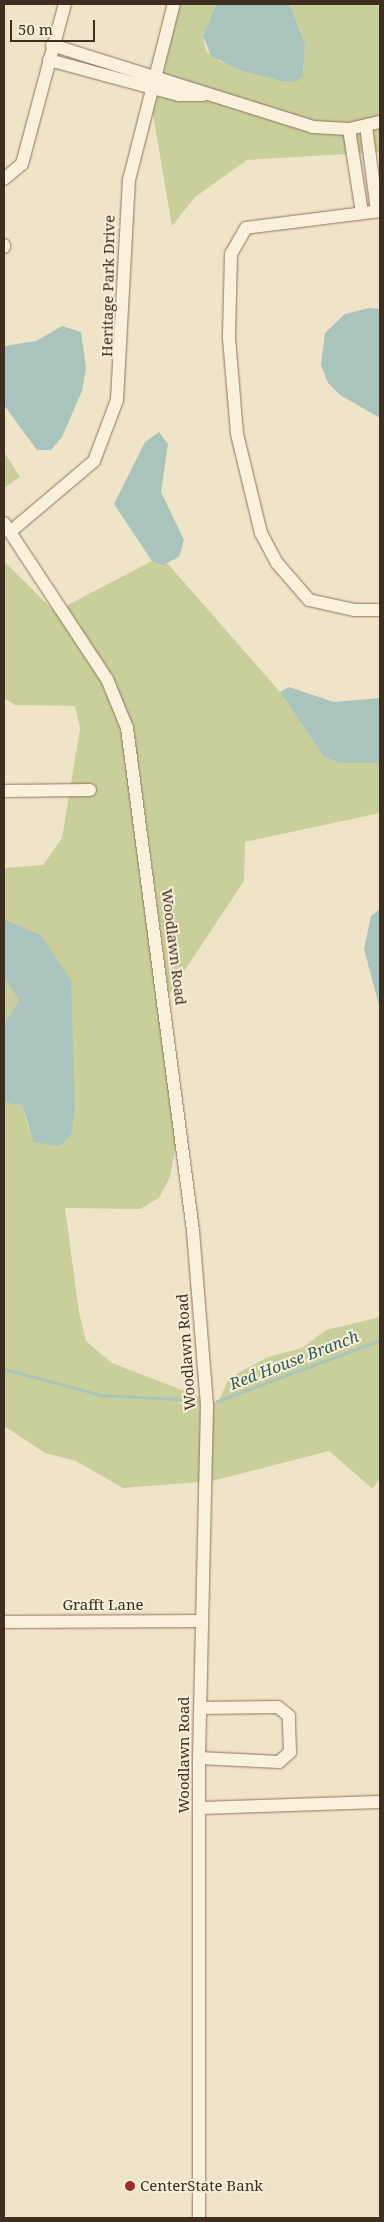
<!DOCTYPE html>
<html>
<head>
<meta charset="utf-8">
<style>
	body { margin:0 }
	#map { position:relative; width:384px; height:2222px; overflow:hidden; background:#f0e4c8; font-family:"Noto Serif",serif }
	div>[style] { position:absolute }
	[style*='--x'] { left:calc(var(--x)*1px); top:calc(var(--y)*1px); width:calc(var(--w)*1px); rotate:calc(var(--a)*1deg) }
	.green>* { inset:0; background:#c9cf9b }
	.water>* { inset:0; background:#a9c4bc }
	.stream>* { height:3px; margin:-1.5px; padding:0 1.5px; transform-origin:1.5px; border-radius:1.5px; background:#a9c4bc }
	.roads { filter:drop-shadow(0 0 1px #8d765c) drop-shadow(0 0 1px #8d765c) }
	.minor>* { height:12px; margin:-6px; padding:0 6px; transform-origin:6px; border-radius:6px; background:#faf1dc }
	.dots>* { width:14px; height:14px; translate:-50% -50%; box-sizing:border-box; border:2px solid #f7eed8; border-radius:50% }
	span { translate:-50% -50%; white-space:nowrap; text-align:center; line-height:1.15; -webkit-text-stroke:4px #f7eed8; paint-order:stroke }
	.street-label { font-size:15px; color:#3d2e20 }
	.poi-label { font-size:15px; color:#3d2e20 }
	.left { translate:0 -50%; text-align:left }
	.water-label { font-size:16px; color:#2f5d5a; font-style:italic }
	.frame { position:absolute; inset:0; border:5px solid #3d2e20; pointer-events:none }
	.scale { position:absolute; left:10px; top:20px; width:85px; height:22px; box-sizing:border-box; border:2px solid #3d2e20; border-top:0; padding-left:6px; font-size:15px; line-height:18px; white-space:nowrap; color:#3d2e20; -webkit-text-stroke:4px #f7eed8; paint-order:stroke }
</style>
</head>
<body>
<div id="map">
	<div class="green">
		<i style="clip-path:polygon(177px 4px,216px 4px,203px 36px,206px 51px,221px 62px,303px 76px,305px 44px,290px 4px,380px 4px,380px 152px,247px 160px,195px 197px,172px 226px,148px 85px)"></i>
		<i style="clip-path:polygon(4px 452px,20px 477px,4px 488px)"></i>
		<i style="clip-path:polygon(4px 561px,55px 612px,102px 683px,122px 730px,176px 1145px,170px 1177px,159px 1198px,140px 1209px,65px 1208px,79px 1312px,86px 1341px,112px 1363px,200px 1397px,200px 1482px,123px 1488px,76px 1461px,45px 1453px,4px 1426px,4px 1103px,22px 1105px,29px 1129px,71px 980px,41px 935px,4px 919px,4px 868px,43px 865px,62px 838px,80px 728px,75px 706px,15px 705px,4px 698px)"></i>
		<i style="clip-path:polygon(152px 561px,168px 564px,280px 692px,324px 757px,339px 763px,380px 763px,380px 813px,245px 842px,244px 881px,169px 994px,133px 726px,111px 675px,66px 606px)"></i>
		<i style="clip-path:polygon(4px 978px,19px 1000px,4px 1024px)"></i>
		<i style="clip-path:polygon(380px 1317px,380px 1477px,373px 1489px,329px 1451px,212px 1481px,212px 1401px,218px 1403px,229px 1378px,268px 1357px,302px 1348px,326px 1330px)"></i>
	</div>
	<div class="water">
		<i style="clip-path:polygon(216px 4px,290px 4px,305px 44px,303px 76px,296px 82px,282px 81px,240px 70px,211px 56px,203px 36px)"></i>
		<i style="clip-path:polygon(369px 308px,380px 309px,380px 418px,340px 395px,328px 383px,321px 365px,325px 333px,345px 314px)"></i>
		<i style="clip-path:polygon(62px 326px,81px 332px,86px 368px,82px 391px,62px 437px,51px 450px,37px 450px,4px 405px,4px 346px,36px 341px)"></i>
		<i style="clip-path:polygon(159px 432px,168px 444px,161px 492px,184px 540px,179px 557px,163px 565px,152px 561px,114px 504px,145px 442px)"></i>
		<i style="clip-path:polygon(289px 687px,334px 702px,380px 698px,380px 763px,339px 763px,324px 757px,280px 692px)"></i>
		<i style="clip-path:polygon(380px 909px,380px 1009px,364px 949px,371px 916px)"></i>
		<i style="clip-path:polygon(4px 919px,41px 935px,71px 980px,75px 1109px,71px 1135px,60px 1146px,34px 1142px,22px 1105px,4px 1103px,4px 1024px,19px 1000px,4px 978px)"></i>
	</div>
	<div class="stream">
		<i style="--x:4;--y:1369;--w:100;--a:15"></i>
		<i style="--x:101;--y:1395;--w:95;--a:3"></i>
		<i style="--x:217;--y:1401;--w:174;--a:-20.5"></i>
	</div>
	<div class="roads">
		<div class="minor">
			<i style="--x:52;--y:45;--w:274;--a:17.4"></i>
			<i style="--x:313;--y:127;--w:36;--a:3"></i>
			<i style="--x:349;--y:129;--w:32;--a:-13"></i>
			<i style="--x:49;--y:60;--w:135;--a:15.1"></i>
			<i style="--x:179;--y:95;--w:24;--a:0"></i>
			<i style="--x:366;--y:126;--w:86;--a:82.6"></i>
			<i style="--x:349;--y:129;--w:85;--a:81.2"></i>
			<i style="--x:4;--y:179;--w:23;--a:-40"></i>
			<i style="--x:22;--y:164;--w:166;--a:-75"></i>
			<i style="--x:380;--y:211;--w:135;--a:172.8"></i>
			<i style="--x:246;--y:228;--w:30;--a:120"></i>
			<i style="--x:231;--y:254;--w:84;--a:91.4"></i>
			<i style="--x:229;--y:338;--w:96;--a:85.2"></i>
			<i style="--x:237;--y:434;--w:102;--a:76.4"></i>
			<i style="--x:261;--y:533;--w:34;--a:62"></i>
			<i style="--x:277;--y:563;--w:49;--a:49.1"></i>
			<i style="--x:309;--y:600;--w:46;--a:12.5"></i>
			<i style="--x:354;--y:610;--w:26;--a:0"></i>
			<i style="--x:4;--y:245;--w:2;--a:90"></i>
			<i style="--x:4;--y:523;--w:187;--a:56.6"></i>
			<i style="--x:107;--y:679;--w:53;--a:67.8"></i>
			<i style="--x:127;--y:728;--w:507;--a:82.52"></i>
			<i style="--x:193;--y:1231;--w:176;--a:85.4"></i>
			<i style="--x:207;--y:1406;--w:352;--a:91.3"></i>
			<i style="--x:199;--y:1758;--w:460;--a:90"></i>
			<i style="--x:10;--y:532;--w:110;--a:-40.2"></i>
			<i style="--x:94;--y:461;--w:65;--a:-69.3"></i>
			<i style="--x:117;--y:400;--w:220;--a:-86.9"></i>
			<i style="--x:129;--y:180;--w:182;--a:-75.7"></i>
			<i style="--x:4;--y:791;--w:86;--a:-0.7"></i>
			<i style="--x:4;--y:1622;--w:198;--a:-0.3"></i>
			<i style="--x:199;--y:1758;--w:80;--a:2.9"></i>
			<i style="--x:279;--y:1762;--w:15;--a:-42"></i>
			<i style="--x:290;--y:1752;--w:36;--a:-92"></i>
			<i style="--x:289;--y:1716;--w:14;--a:-141"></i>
			<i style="--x:278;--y:1707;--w:78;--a:179.3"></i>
			<i style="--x:200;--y:1808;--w:180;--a:-1.9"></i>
		</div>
	</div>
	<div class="dots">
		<i style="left:130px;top:2186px;background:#9e2a2b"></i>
	</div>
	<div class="street-label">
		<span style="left:108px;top:286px;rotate:-89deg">Heritage Park Drive</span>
		<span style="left:174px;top:947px;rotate:83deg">Woodlawn Road</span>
		<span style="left:186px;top:1352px;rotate:-94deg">Woodlawn Road</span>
		<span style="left:103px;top:1605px">Grafft Lane</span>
		<span style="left:184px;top:1755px;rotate:-90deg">Woodlawn Road</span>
	</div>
	<div class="poi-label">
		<span class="left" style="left:140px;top:2186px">CenterState Bank</span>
	</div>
	<div class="water-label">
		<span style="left:294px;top:1360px;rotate:-21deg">Red House Branch</span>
	</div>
	<div class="frame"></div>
	<div class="scale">50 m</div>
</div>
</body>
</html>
